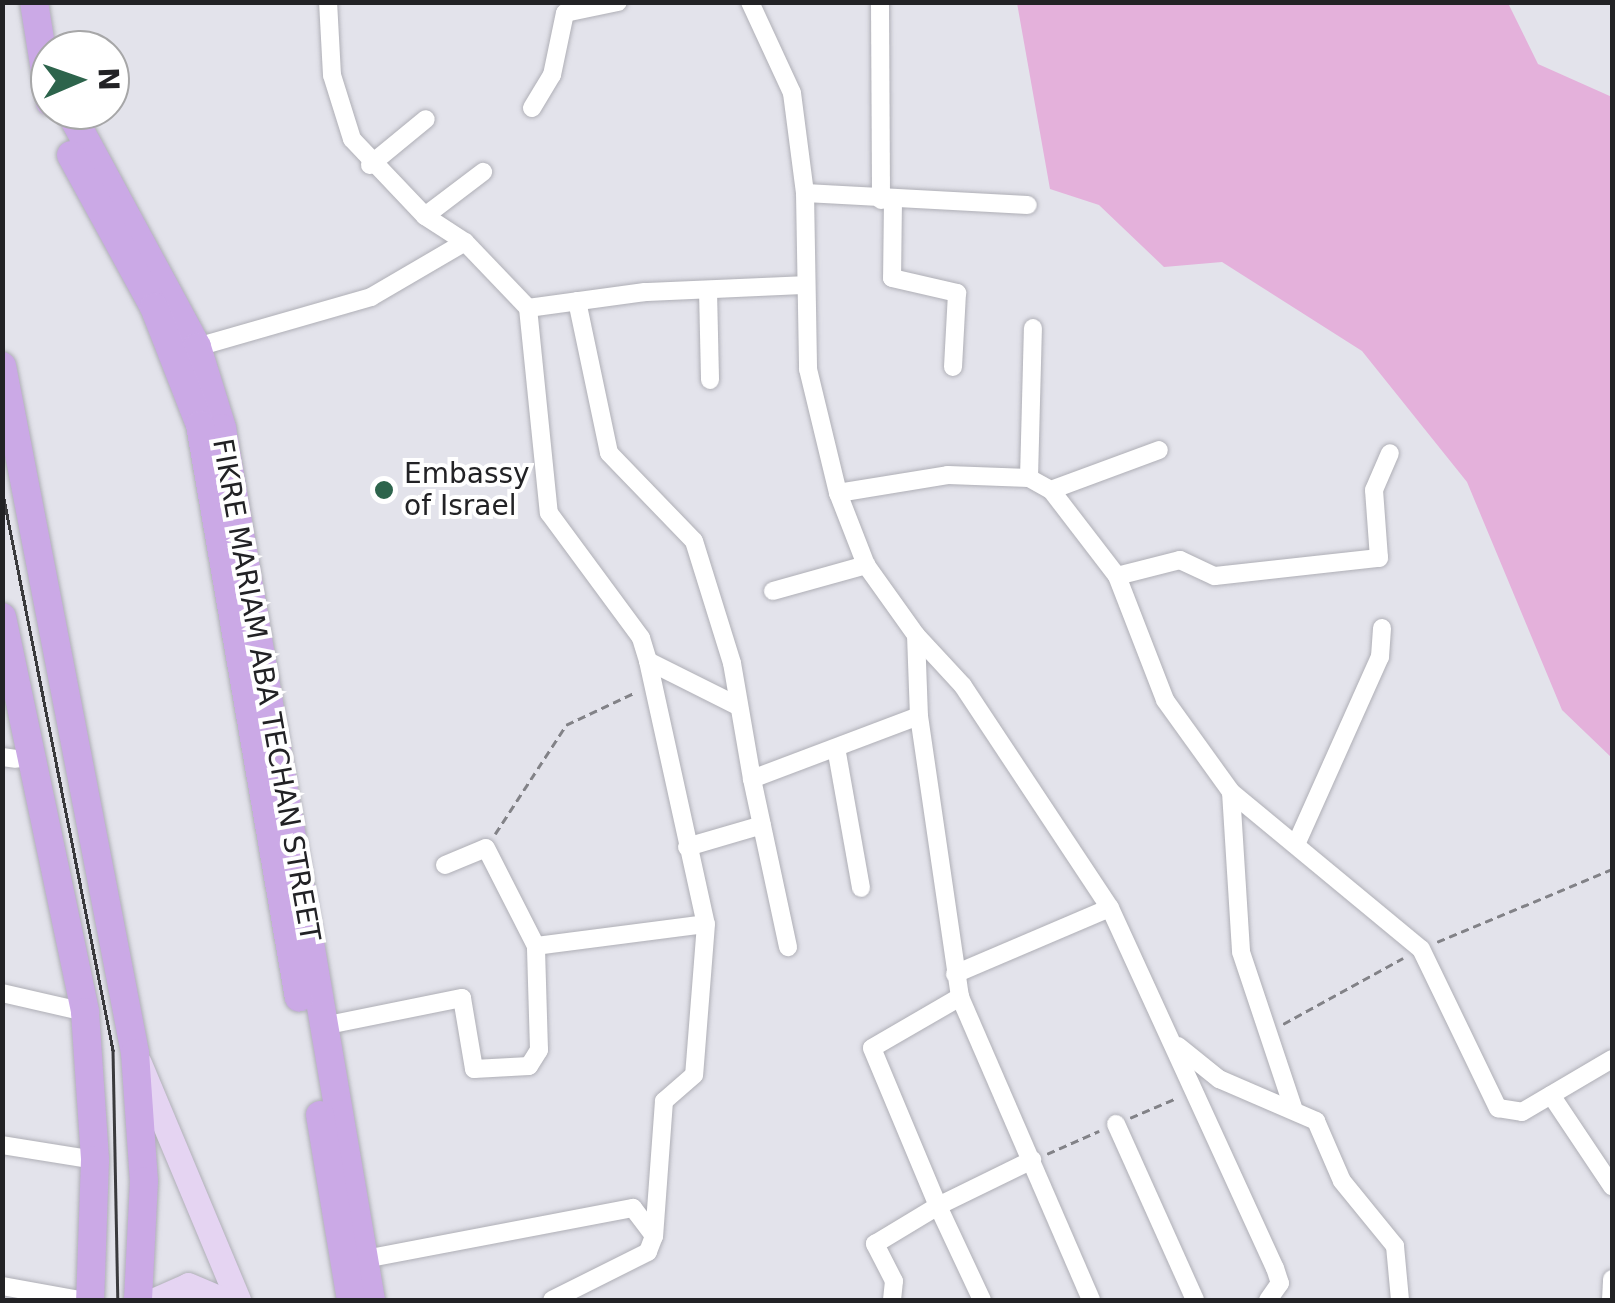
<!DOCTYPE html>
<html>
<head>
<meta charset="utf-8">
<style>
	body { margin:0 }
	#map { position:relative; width:1615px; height:1303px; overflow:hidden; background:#e3e3eb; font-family:"DejaVu Sans",sans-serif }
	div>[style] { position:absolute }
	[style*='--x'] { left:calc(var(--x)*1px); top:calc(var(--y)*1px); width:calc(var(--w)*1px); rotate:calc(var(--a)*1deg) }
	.green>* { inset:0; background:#e4b1db }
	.path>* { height:2.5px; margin-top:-1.25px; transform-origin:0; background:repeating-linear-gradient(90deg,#828287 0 8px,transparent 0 13px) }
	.roads { filter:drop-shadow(0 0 2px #afafb6) drop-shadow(0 0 2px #afafb6) }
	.street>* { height:18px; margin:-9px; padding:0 9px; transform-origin:9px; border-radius:9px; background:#fff }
	.secondary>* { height:25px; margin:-12.5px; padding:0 12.5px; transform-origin:12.5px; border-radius:12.5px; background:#e5d4f2 }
	.primary>* { height:28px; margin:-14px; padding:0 14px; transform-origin:14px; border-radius:14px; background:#cba9e6 }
	.tram>* { height:2.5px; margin:-1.25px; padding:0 1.25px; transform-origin:1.25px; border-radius:1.25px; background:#3a3a3d }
	.dots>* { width:28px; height:28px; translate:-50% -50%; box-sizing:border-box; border:5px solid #fff; border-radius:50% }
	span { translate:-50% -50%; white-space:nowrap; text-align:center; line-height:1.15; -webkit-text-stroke:8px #fff; paint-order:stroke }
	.poi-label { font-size:28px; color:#222225 }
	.left { translate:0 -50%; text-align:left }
	.street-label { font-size:28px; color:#222225 }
	.frame { position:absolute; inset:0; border:5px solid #222225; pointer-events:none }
	.north { position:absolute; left:30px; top:30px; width:100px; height:100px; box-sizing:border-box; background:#fff; border:2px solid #a7a7a8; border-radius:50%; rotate:88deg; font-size:28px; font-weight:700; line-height:40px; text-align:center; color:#222225 }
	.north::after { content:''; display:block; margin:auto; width:35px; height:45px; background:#2d644c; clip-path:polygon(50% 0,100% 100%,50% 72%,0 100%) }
</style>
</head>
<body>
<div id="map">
	<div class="green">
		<i style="clip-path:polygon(1017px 3px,1508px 3px,1538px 64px,1612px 97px,1612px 758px,1562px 710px,1467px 482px,1362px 351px,1222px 262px,1164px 267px,1099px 205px,1050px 189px)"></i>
	</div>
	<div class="path">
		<i style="--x:495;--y:834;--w:130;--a:-56.9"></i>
		<i style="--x:566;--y:725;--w:77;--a:-25.2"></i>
		<i style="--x:1437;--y:942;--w:190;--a:-22.6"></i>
		<i style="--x:1283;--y:1024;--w:137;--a:-28.8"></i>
		<i style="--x:1130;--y:1118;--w:51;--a:-23.1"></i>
		<i style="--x:1047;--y:1154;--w:57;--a:-23.9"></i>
	</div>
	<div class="roads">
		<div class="street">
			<i style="--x:750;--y:2;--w:100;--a:65.2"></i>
			<i style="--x:792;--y:93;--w:101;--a:82.6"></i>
			<i style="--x:805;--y:193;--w:176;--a:89"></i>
			<i style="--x:808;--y:369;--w:128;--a:76.4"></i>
			<i style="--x:838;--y:493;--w:77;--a:68.7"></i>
			<i style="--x:866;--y:565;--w:86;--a:54.5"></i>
			<i style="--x:916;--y:635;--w:81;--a:87.9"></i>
			<i style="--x:919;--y:716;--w:284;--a:81.7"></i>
			<i style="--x:960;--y:997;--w:330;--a:66.6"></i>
			<i style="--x:880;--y:2;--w:198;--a:89.7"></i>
			<i style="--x:532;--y:108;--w:39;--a:-59"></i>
			<i style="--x:552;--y:75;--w:63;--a:-78.2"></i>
			<i style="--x:565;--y:13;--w:54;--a:-11.7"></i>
			<i style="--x:370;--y:165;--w:72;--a:-39.4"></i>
			<i style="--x:805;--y:193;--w:223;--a:3.1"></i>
			<i style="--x:893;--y:200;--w:78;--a:90.7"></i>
			<i style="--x:892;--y:278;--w:67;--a:13"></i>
			<i style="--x:957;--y:293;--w:74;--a:93.1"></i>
			<i style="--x:425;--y:216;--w:73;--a:-37.2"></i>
			<i style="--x:465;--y:242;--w:91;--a:46.3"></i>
			<i style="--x:528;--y:308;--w:206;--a:84.2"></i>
			<i style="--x:549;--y:513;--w:155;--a:53.6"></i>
			<i style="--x:641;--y:638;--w:24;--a:73"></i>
			<i style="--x:648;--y:661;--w:98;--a:26.6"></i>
			<i style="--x:708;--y:290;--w:90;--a:88.7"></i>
			<i style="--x:577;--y:301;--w:155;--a:78.1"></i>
			<i style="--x:609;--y:453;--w:122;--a:46"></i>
			<i style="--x:694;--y:541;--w:128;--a:72.7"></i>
			<i style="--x:732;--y:663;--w:118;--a:80.2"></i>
			<i style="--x:752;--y:779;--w:178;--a:-20.7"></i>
			<i style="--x:528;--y:308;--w:118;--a:-7.8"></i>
			<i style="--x:645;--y:292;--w:160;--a:-2.5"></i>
			<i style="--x:197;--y:347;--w:181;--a:-16"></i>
			<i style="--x:371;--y:297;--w:109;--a:-30.3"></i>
			<i style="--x:465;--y:242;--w:48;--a:-147"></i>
			<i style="--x:425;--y:216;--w:106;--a:-133.5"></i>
			<i style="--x:352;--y:139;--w:67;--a:-107.4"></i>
			<i style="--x:332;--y:75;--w:73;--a:-93.1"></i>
			<i style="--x:1029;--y:478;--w:150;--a:-88.5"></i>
			<i style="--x:1051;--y:490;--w:115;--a:-20.3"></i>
			<i style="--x:838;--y:493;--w:111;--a:-9.3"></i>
			<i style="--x:948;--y:475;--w:81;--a:2.1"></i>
			<i style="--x:1029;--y:478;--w:25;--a:29"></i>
			<i style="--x:1051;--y:490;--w:108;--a:52.5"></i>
			<i style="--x:1117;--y:576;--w:133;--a:68.8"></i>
			<i style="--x:1165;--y:700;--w:113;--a:54.3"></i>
			<i style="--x:1231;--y:792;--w:246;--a:39.6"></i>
			<i style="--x:1421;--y:949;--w:177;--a:64.2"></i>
			<i style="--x:1498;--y:1108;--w:24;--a:9"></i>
			<i style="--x:1522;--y:1112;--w:104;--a:-30.5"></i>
			<i style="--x:1117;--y:576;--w:65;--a:-14.3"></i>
			<i style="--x:1180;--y:560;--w:38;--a:25"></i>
			<i style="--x:1215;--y:576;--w:165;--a:-6.3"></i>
			<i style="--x:1379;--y:558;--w:68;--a:-94.2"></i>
			<i style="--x:1374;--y:490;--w:40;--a:-66.6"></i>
			<i style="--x:773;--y:591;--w:97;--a:-15.6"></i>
			<i style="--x:916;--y:635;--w:69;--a:47.3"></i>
			<i style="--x:963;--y:686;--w:266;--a:56.5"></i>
			<i style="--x:1110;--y:908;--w:396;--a:65.4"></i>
			<i style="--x:1275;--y:1268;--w:16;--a:72"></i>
			<i style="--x:1280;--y:1283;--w:21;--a:125"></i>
			<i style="--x:648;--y:661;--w:269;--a:77.6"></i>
			<i style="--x:706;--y:924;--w:151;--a:94.5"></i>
			<i style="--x:694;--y:1075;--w:40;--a:139"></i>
			<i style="--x:664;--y:1101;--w:135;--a:94.2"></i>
			<i style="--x:837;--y:753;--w:137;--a:79.9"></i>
			<i style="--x:2;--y:757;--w:14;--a:8"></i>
			<i style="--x:752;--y:779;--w:172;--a:77.9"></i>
			<i style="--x:1231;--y:792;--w:160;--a:86.4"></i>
			<i style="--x:1241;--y:952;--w:167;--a:71.5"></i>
			<i style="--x:1298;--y:840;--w:201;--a:-65.9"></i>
			<i style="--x:1380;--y:657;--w:29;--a:-86"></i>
			<i style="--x:687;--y:847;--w:78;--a:-16.3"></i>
			<i style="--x:445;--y:865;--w:44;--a:-22.5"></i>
			<i style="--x:486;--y:848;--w:110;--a:63"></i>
			<i style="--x:955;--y:974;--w:168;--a:-23.1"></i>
			<i style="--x:2;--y:993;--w:85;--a:12.9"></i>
			<i style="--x:323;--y:1026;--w:142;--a:-11.4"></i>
			<i style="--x:462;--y:998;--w:72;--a:80.4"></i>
			<i style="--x:474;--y:1069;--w:55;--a:-3.1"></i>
			<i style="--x:529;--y:1066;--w:19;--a:-58"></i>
			<i style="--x:539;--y:1050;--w:104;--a:-91.7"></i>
			<i style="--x:536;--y:946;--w:171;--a:-7.4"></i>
			<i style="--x:1178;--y:1046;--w:53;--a:38.8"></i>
			<i style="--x:1219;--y:1079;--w:106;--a:23.4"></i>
			<i style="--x:1316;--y:1121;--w:65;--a:66.6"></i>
			<i style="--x:1342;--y:1181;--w:84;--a:50.8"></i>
			<i style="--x:1395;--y:1246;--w:54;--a:84.7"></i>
			<i style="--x:1551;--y:1095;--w:110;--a:56.2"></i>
			<i style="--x:1116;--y:1124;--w:193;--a:65.8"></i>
			<i style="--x:2;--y:1145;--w:94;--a:9.2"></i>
			<i style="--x:365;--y:1259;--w:273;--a:-10.8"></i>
			<i style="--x:633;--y:1208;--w:35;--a:53"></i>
			<i style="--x:654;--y:1236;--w:17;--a:111"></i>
			<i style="--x:648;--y:1252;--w:107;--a:153.4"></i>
			<i style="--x:2;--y:1286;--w:79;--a:10.2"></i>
			<i style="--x:892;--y:1300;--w:19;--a:-84"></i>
			<i style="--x:894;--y:1281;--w:42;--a:-117.2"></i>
			<i style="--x:875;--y:1244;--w:74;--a:-31.1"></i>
			<i style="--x:938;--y:1206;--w:171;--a:-112.7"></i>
			<i style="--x:872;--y:1048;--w:102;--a:-30.1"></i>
			<i style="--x:982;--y:1300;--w:104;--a:-115.1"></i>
			<i style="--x:938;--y:1206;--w:105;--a:-26.1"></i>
			<i style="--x:1611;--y:1300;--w:21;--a:-87"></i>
		</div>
		<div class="secondary">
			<i style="--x:139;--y:1063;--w:257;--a:67.3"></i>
			<i style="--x:155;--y:1300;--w:36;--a:-24"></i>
			<i style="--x:188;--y:1285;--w:39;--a:23"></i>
		</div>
		<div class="primary">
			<i style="--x:34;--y:2;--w:101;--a:80.9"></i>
			<i style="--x:69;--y:110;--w:269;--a:61.6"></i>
			<i style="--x:197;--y:347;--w:85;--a:72.8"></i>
			<i style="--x:222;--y:428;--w:885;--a:80.3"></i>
			<i style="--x:71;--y:155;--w:173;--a:61.4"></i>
			<i style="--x:154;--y:307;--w:127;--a:68.7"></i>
			<i style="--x:200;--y:425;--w:581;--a:80.2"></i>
			<i style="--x:2;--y:366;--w:700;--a:79.04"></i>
			<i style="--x:135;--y:1053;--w:128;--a:86"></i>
			<i style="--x:144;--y:1181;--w:119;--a:92.9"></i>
			<i style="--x:2;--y:617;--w:404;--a:78.1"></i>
			<i style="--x:85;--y:1012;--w:148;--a:86.1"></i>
			<i style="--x:95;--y:1160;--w:140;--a:92"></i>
			<i style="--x:320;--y:1115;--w:188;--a:80.5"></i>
		</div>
	</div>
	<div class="tram">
		<i style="--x:2;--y:489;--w:572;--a:78.81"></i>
		<i style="--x:113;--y:1050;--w:250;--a:88.9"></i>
	</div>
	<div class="dots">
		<i style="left:384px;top:490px;background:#2d644c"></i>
	</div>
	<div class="poi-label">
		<span class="left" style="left:404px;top:490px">Embassy<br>of Israel</span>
	</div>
	<div class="street-label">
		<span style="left:266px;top:690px;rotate:80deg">FIKRE MARIAM ABA TECHAN STREET</span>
	</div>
	<div class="frame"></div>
	<div class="north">N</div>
</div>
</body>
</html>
